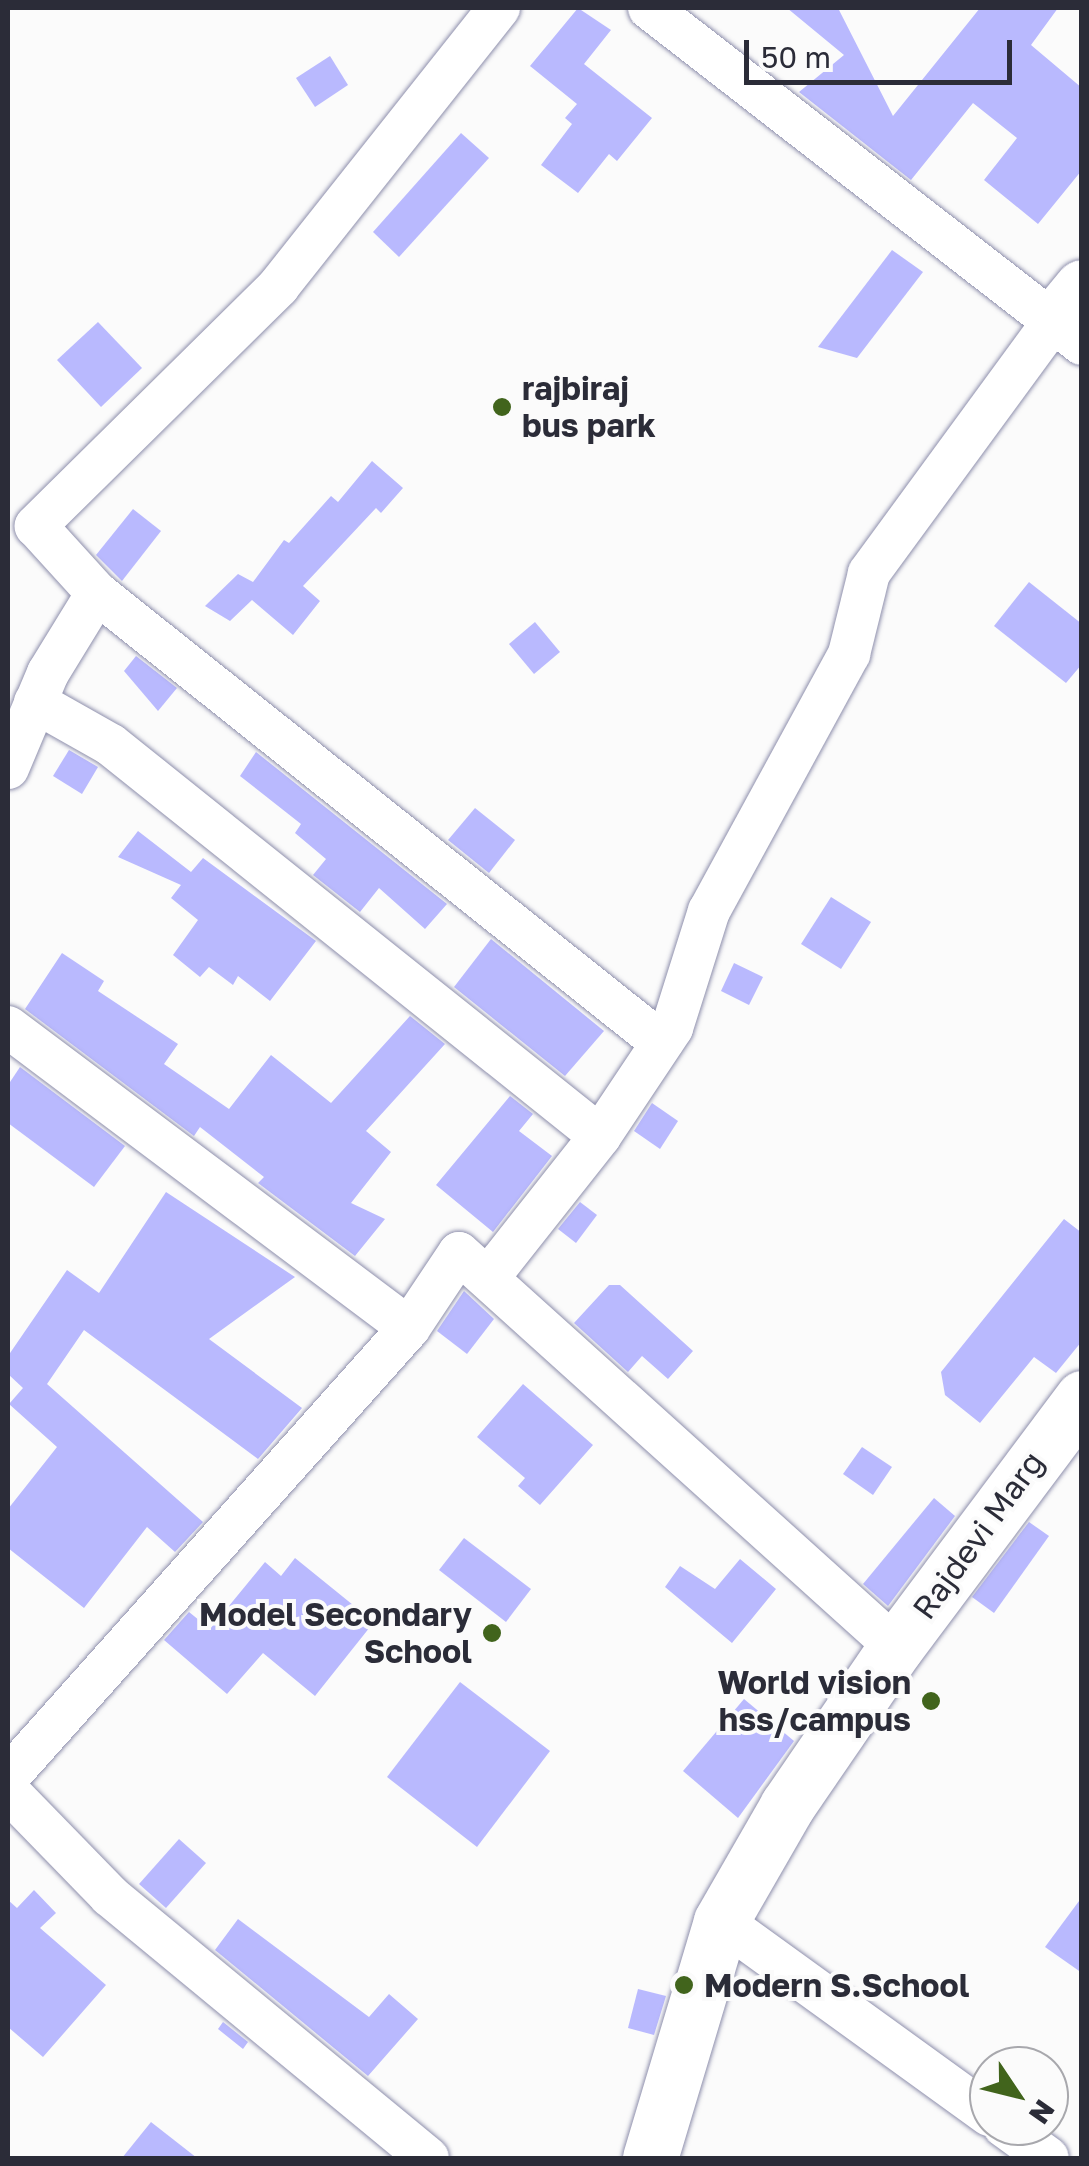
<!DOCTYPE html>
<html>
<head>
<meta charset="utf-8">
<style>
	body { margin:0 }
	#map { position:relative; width:1089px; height:2166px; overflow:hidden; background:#fbfbfb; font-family:"Golos Text",sans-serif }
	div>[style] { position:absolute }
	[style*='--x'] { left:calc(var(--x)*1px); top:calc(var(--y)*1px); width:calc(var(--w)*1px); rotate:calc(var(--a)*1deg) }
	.building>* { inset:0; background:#b9b9fe }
	.roads { filter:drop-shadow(0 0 2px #8e8fac) drop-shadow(0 0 2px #8e8fac) }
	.street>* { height:42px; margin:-21px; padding:0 21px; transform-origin:21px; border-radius:21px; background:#fff }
	.secondary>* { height:55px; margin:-27.5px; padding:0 27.5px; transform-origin:27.5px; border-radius:27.5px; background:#fff }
	.dots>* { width:28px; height:28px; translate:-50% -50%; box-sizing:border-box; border:5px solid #fbfbfb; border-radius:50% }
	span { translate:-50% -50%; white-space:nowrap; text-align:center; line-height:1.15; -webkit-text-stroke:8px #fbfbfb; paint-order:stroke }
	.poi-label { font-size:32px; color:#2b2c38; font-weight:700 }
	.left { translate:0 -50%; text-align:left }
	.right { translate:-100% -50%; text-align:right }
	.street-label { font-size:32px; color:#2b2c38 }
	.frame { position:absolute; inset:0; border:10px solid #2b2c38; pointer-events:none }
	.north { position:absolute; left:969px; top:2046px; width:100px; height:100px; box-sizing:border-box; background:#fbfbfb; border:2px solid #a8a8ad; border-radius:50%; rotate:125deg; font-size:28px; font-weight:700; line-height:40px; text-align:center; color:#2b2c38 }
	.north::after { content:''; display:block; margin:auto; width:35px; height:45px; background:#41641c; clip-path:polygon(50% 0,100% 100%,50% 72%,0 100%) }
	.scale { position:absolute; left:744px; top:40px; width:268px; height:45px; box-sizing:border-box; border:5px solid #2b2c38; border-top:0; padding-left:12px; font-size:30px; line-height:35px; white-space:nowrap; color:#2b2c38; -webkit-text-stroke:8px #fbfbfb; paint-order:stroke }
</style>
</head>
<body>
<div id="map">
	<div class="building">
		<i style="clip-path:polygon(578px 8px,611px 30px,584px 64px,652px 118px,617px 161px,609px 154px,578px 193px,541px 165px,572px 124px,565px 118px,577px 104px,530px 66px)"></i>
		<i style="clip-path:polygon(787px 8px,838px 8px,893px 116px,980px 8px,1058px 8px,1031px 45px,1082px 88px,1082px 170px,1038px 224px,984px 180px,1017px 138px,973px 103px,911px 180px,799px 92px,844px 55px)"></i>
		<i style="clip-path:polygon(330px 56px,348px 85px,315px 107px,296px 78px)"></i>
		<i style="clip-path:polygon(461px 133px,489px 158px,399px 257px,373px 232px)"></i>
		<i style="clip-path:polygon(892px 250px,923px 272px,857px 358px,818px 347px)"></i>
		<i style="clip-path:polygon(98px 322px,142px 368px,101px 407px,57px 360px)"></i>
		<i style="clip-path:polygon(372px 461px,403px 488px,381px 513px,376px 508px,303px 586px,320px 601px,293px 635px,252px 600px,230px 621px,205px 606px,238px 574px,253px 582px,284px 540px,289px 543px,331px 496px,338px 502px)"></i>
		<i style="clip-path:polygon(133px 509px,161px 531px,122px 581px,96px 555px)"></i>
		<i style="clip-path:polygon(1029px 582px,1082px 624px,1082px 664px,1066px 683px,994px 626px)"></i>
		<i style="clip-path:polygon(535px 622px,560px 652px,534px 674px,509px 644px)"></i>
		<i style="clip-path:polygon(136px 656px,177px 688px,158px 711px,124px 671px)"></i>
		<i style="clip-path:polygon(69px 750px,98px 767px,82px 794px,53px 776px)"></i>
		<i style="clip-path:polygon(256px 752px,447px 904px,425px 929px,379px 888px,360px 912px,313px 875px,326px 859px,295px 833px,301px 824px,240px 776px)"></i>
		<i style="clip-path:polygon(475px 808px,515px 840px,489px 873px,448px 840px)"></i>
		<i style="clip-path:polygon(138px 831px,191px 872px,203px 858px,316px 941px,270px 1001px,238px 976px,233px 985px,209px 967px,200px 977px,173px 955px,198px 920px,171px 898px,181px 885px,118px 857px)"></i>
		<i style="clip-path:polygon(831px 897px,871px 922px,841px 969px,801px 944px)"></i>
		<i style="clip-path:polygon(491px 939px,604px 1031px,565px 1076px,454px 987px)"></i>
		<i style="clip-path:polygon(62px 953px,104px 981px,98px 991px,178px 1044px,164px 1064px,229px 1109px,271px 1055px,331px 1103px,410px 1016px,445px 1044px,366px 1131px,391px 1152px,351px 1203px,385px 1219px,355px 1256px,258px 1183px,264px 1177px,200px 1127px,194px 1136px,25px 1009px)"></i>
		<i style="clip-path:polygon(734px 963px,763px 977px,749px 1005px,721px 991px)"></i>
		<i style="clip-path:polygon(20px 1067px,125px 1146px,94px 1187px,8px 1123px,8px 1085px)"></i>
		<i style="clip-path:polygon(510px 1096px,533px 1114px,519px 1131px,552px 1156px,493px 1232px,436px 1185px)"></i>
		<i style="clip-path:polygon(652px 1103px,678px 1121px,660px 1149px,634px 1131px)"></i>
		<i style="clip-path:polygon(166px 1192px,295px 1277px,209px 1339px,302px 1408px,258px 1459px,84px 1330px,47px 1384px,203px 1522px,175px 1552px,147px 1527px,84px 1608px,8px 1548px,8px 1509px,57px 1447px,9px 1404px,23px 1388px,8px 1374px,8px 1356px,67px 1270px,99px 1293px)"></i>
		<i style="clip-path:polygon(580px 1202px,597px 1215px,576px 1243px,558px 1229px)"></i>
		<i style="clip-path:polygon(1064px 1219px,1082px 1233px,1082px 1341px,1056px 1373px,1034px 1357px,980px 1423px,945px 1395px,941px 1372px)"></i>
		<i style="clip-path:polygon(609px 1285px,620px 1285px,693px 1351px,668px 1379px,642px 1356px,628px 1372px,574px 1323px)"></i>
		<i style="clip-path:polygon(464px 1291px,494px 1319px,467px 1354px,437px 1331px)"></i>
		<i style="clip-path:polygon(523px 1384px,593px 1445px,540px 1505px,518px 1486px,525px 1478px,477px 1437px)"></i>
		<i style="clip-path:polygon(862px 1447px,892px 1467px,873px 1495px,843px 1474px)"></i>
		<i style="clip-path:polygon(934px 1498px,955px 1516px,888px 1606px,863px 1584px)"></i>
		<i style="clip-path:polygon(1029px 1522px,1049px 1536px,994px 1613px,972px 1597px)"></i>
		<i style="clip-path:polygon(464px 1538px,531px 1589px,506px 1622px,439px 1570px)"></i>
		<i style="clip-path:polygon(295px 1558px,374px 1622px,315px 1696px,263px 1653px,227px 1694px,164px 1640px,189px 1612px,210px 1629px,265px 1562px,281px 1576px)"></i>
		<i style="clip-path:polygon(740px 1559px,776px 1589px,732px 1643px,665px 1587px,680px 1566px,715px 1589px)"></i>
		<i style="clip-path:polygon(460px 1682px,550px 1751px,477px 1847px,387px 1777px)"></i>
		<i style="clip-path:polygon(744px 1699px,794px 1741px,738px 1818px,683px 1771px)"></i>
		<i style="clip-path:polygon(179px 1839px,206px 1863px,166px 1908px,139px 1884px)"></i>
		<i style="clip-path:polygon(34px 1890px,56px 1913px,40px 1928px,106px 1985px,43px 2057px,8px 2027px,8px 1900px,17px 1908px)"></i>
		<i style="clip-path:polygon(1082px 1897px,1082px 1973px,1045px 1947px)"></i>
		<i style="clip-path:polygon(238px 1919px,369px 2017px,389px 1994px,418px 2019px,368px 2076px,215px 1950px)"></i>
		<i style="clip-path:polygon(638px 1989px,666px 1996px,654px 2035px,628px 2028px)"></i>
		<i style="clip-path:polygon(223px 2022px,248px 2042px,243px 2049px,218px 2029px)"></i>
		<i style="clip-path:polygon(151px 2122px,197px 2158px,122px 2158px)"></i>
	</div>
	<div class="roads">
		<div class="street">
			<i style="--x:499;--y:8;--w:355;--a:128.4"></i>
			<i style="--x:279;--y:286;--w:342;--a:135.4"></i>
			<i style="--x:36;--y:526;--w:91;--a:47.7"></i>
			<i style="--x:97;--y:593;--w:722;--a:38.54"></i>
			<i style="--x:649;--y:8;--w:548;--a:37.81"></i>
			<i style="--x:35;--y:702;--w:87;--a:29.5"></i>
			<i style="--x:111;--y:745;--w:626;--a:38.65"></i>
			<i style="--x:8;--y:768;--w:103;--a:-67.2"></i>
			<i style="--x:48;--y:673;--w:94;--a:-58.5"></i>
			<i style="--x:8;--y:1027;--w:501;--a:36.89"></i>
			<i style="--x:488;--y:1278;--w:181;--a:-51.7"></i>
			<i style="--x:600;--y:1136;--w:130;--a:-56.3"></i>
			<i style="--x:672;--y:1028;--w:123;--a:-72.5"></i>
			<i style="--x:709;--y:911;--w:293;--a:-61.4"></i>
			<i style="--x:849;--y:654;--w:83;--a:-76.1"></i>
			<i style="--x:869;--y:573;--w:311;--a:-53.8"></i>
			<i style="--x:8;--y:1777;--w:602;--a:-48.23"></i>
			<i style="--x:409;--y:1328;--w:90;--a:-56.3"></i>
			<i style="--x:459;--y:1253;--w:588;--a:42.04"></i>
			<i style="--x:8;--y:1791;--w:146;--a:45.8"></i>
			<i style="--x:110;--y:1896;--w:412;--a:39.5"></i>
			<i style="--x:721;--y:1921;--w:331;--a:35.9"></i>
			<i style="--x:1004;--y:2126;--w:54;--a:36"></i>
		</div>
		<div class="secondary">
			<i style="--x:1053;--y:322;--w:45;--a:-50.4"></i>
			<i style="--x:650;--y:2158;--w:247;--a:-73.3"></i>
			<i style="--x:721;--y:1921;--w:133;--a:-60.1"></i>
			<i style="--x:787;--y:1806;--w:193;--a:-55.6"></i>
			<i style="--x:896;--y:1647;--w:311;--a:-53.2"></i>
		</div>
	</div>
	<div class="dots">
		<i style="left:502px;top:407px;background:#41641c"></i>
		<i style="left:492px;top:1633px;background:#41641c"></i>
		<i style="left:931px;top:1701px;background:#41641c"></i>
		<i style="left:684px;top:1985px;background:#41641c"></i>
	</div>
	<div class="poi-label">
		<span class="left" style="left:522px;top:407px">rajbiraj<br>bus park</span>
		<span class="right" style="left:472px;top:1633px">Model Secondary<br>School</span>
		<span class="right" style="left:911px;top:1701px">World vision<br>hss/campus</span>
		<span class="left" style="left:704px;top:1985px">Modern S.School</span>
	</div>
	<div class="street-label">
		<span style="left:978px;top:1535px;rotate:-54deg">Rajdevi Marg</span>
	</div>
	<div class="frame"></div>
	<div class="north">N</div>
	<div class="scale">50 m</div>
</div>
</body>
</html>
